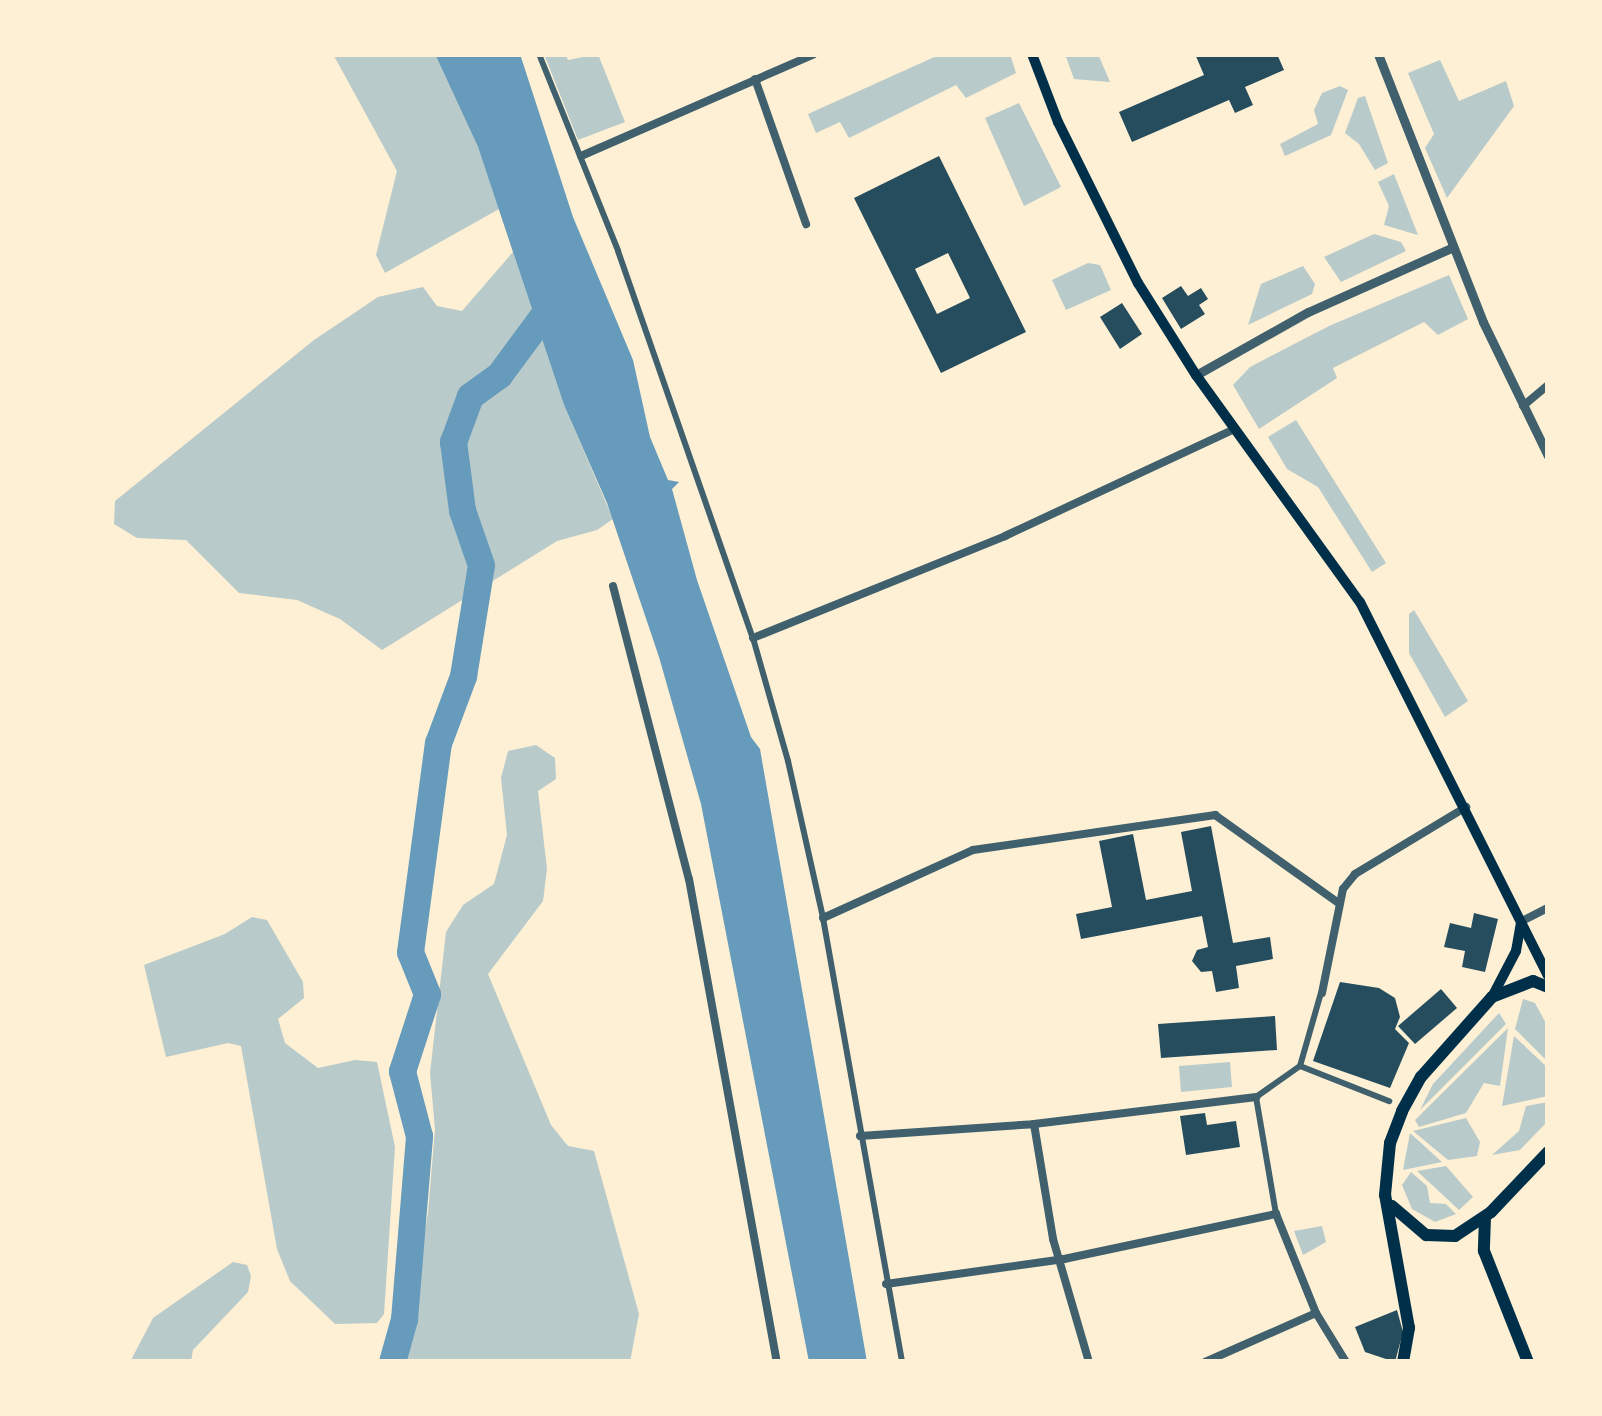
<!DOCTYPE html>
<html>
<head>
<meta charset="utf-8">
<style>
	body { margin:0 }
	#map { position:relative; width:1602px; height:1416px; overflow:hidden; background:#fdf0d5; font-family:Helvetica,sans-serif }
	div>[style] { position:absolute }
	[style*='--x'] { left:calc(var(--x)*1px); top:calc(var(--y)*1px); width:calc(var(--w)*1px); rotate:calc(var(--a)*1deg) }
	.green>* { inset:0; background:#b9caca }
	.water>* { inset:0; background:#669bbc }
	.river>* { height:27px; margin:-13.5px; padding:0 13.5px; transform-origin:13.5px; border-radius:13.5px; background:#669bbc }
	.building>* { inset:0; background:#264d5e }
	.pedestrian>* { height:6px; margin:-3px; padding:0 3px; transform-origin:3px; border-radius:3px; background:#3f606c }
	.minor>* { height:8px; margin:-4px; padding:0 4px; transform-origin:4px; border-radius:4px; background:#3f606c }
	.tertiary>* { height:9px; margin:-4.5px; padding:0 4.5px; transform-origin:4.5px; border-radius:4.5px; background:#3f606c }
	.secondary>* { height:10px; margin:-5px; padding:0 5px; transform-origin:5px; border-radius:5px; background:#003049 }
	.primary>* { height:12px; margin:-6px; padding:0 6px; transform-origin:6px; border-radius:6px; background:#003049 }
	span { translate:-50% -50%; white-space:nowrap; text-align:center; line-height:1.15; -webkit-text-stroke:10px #fdf0d5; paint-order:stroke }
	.frame { position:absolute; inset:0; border:57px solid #fdf0d5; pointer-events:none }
</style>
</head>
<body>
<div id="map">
	<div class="green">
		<i style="clip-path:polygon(333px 54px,435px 54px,478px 147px,499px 209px,385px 273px,376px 255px,397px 171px)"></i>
		<i style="clip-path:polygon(544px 54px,565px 54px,568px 60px,598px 54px,625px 122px,578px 140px)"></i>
		<i style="clip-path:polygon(941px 54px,1010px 54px,1016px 73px,966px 98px,956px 85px,849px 138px,840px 122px,816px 133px,808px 114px)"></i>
		<i style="clip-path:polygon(1065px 54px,1098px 54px,1110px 82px,1074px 79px)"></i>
		<i style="clip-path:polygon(1440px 60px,1459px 101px,1506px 81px,1514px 106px,1447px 198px,1425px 148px,1434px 134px,1408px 73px)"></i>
		<i style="clip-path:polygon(1340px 86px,1348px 90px,1331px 135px,1285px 156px,1280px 144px,1318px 124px,1314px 110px,1322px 93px)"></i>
		<i style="clip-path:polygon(1365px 96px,1388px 163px,1375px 170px,1359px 144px,1345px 133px,1358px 98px)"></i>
		<i style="clip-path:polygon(1019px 103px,1061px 187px,1024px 206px,985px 118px)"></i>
		<i style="clip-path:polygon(1394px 174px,1418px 235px,1384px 225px,1389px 206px,1378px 182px)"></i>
		<i style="clip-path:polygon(1374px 234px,1401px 242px,1406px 251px,1341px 282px,1324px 257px)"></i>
		<i style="clip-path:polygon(513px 252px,564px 405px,613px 519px,597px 530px,557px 541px,382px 650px,340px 619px,297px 600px,239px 593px,186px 540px,137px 538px,114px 524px,115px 501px,314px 340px,378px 297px,423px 287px,437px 306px,462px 311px)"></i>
		<i style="clip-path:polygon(1088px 263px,1100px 265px,1111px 290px,1066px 310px,1052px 280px)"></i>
		<i style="clip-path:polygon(1303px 266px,1315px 284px,1312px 294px,1248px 325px,1261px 284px)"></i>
		<i style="clip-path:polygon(1449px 275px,1468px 319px,1438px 335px,1424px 322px,1333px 368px,1337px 378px,1259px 429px,1233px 385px,1250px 367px,1329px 326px)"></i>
		<i style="clip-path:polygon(1296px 420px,1386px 563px,1372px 572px,1318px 487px,1287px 469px,1268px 437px)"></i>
		<i style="clip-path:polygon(1414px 610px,1468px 701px,1445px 717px,1409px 653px,1409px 614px)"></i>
		<i style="clip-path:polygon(536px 745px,555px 758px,556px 779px,538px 791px,547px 869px,543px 901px,488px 974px,551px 1125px,568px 1146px,594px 1151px,639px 1314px,630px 1362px,405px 1362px,428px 1213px,435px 1129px,430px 1073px,446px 932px,463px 905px,494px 884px,507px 835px,501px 778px,508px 751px)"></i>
		<i style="clip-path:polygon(252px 917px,267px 920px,303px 982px,304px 998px,278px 1019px,285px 1043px,318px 1068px,355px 1060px,377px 1062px,395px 1147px,384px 1314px,377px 1323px,335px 1324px,290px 1281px,277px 1249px,241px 1046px,228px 1043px,166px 1057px,144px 965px,225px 934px)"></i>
		<i style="clip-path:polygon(1523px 999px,1535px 1003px,1548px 1027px,1548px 1062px,1515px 1029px)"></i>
		<i style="clip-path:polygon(1499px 1013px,1506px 1024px,1420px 1110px,1433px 1084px)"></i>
		<i style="clip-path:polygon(1508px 1028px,1500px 1086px,1484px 1083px,1466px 1113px,1419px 1127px,1415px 1120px)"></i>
		<i style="clip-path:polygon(1514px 1036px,1547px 1067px,1548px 1096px,1502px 1106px)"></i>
		<i style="clip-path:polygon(1230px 1062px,1232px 1087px,1181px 1092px,1179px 1066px)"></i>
		<i style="clip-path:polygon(1548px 1102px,1548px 1121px,1520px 1150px,1492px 1155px,1519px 1131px,1526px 1106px)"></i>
		<i style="clip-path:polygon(1466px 1118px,1480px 1142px,1477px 1156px,1448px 1160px,1413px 1131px)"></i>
		<i style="clip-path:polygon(1410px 1133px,1442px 1162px,1403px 1170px)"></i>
		<i style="clip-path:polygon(1446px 1166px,1473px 1197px,1459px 1210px,1417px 1171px)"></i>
		<i style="clip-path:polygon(1411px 1172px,1427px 1186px,1430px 1203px,1446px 1204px,1456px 1214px,1435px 1222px,1412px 1209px,1402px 1185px)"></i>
		<i style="clip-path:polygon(1322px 1226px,1326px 1242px,1303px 1255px,1294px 1231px)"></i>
		<i style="clip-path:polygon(233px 1262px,247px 1265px,251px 1276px,248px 1292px,193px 1350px,191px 1362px,130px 1362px,153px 1318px)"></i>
	</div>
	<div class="water">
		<i style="clip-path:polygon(435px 54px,520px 54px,573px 217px,633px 360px,650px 437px,668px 480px,679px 482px,672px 489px,697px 580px,751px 737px,760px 749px,867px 1362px,809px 1362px,701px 804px,659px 657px,607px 503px,564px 405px,478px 147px)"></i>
	</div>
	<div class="river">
		<i style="--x:392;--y:1362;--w:45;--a:-74.4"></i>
		<i style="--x:404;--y:1319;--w:184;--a:-85.3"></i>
		<i style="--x:419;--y:1136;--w:67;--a:-104.7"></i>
		<i style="--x:402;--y:1071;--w:81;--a:-72"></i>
		<i style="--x:427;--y:994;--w:45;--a:-112"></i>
		<i style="--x:410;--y:952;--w:211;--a:-82.4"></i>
		<i style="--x:438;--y:743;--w:72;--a:-69.5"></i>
		<i style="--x:463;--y:676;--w:112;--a:-80.8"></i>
		<i style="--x:481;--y:565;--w:58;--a:-109.1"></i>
		<i style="--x:462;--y:510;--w:69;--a:-97.5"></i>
		<i style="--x:453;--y:442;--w:49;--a:-69.7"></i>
		<i style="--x:470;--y:396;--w:36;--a:-36"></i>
		<i style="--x:499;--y:375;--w:96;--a:-53.5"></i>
	</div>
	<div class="building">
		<i style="clip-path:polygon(1195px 54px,1277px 54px,1284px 70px,1245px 87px,1253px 105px,1235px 113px,1229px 100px,1132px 142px,1119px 112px,1204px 75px)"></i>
		<i style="clip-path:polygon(evenodd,939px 156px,1026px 332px,941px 373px,854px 198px,939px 156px,948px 253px,970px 298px,937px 314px,915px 269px,948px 253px)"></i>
		<i style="clip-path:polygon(1181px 286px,1188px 296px,1201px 288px,1208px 299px,1199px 305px,1205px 314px,1181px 329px,1162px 298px)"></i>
		<i style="clip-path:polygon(1122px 303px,1142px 334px,1120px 349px,1100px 317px)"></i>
		<i style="clip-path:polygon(1211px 826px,1233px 943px,1270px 937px,1273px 959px,1236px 966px,1239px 988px,1216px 992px,1212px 971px,1201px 972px,1192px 961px,1197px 950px,1208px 947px,1202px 916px,1081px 939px,1076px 914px,1112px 907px,1099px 841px,1133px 834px,1146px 900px,1192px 891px,1181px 832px)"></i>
		<i style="clip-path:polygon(1474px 913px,1498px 919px,1485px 972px,1462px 967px,1465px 951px,1444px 947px,1450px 923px,1471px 928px)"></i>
		<i style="clip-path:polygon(1340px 982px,1379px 988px,1395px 998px,1400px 1017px,1395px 1029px,1409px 1043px,1390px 1088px,1313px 1061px)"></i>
		<i style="clip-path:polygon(1441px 989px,1457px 1008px,1415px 1044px,1398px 1026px)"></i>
		<i style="clip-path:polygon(1275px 1016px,1277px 1050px,1161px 1058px,1158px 1024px)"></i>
		<i style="clip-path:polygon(1205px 1113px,1207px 1125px,1236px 1121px,1240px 1147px,1186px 1155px,1180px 1116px)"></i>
		<i style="clip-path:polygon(1397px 1310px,1403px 1332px,1395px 1362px,1365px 1352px,1355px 1327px)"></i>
	</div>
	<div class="pedestrian">
		<i style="--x:539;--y:54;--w:212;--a:68.1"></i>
		<i style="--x:618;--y:251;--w:410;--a:70.8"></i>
		<i style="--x:753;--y:638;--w:128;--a:74.1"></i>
		<i style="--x:788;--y:761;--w:161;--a:77.4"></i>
		<i style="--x:823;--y:918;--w:451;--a:79.9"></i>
		<i style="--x:1300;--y:1066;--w:96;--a:21.5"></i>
		<i style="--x:1276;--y:1214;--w:119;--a:-99.7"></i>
		<i style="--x:1256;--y:1097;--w:54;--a:-35.2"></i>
		<i style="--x:1300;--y:1066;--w:76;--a:-74"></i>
	</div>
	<div class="minor">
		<i style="--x:755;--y:79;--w:154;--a:70.6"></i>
		<i style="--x:581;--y:156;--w:254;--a:-23.6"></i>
		<i style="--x:1523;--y:406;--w:33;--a:-40"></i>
		<i style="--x:613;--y:586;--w:303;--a:75.5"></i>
		<i style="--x:689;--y:879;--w:491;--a:79.7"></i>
		<i style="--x:753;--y:638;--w:272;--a:-22"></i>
		<i style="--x:1005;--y:536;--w:253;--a:-25"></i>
		<i style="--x:823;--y:918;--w:165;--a:-24.4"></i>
		<i style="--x:973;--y:850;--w:245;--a:-8.2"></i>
		<i style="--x:1215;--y:815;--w:150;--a:35.5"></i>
		<i style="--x:1522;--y:921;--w:29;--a:-27"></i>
		<i style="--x:1322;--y:993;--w:106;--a:-78.6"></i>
		<i style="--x:1343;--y:889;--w:19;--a:-51"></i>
		<i style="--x:1355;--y:874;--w:130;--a:-31.1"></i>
		<i style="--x:1034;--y:1124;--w:117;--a:80.6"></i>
		<i style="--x:1053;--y:1239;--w:128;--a:73.7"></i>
		<i style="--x:860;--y:1136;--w:174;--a:-3.9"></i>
		<i style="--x:1034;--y:1124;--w:224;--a:-6.9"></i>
		<i style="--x:886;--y:1284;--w:180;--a:-8"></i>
		<i style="--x:1064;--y:1259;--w:217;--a:-12"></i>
		<i style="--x:1276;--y:1214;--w:107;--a:68"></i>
		<i style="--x:1316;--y:1313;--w:57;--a:58.5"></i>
		<i style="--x:1205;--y:1362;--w:121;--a:-23.8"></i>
	</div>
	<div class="tertiary">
		<i style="--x:1378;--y:54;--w:288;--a:68.6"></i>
		<i style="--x:1483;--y:322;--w:149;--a:64.1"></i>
		<i style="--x:1196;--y:375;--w:129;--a:-29.4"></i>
		<i style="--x:1308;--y:312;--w:159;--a:-24.1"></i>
	</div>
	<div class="secondary">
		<i style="--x:1032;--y:54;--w:73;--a:69.1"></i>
		<i style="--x:1058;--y:122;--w:180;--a:63.6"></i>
		<i style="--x:1138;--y:283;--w:109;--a:57.8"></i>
		<i style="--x:1196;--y:375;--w:280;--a:54.2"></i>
		<i style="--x:1360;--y:602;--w:418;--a:63.3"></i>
		<i style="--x:1492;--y:997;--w:52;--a:-62.4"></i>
		<i style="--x:1516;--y:951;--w:27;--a:-80"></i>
	</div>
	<div class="primary">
		<i style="--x:1392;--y:1206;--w:45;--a:40.5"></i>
		<i style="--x:1426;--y:1235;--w:29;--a:2"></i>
		<i style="--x:1455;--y:1236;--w:43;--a:-33.7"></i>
		<i style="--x:1491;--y:1212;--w:83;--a:-46.5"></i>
		<i style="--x:1485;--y:1217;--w:34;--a:92"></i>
		<i style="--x:1484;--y:1251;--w:119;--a:68.4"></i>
		<i style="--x:1403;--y:1362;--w:35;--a:-80"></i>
		<i style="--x:1409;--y:1328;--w:135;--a:-100.2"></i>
		<i style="--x:1385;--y:1195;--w:52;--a:-84.5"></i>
		<i style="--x:1390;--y:1143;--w:34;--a:-69"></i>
		<i style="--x:1402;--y:1111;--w:39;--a:-61"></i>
		<i style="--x:1421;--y:1077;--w:107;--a:-48.4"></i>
		<i style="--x:1492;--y:997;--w:44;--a:-21.3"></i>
		<i style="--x:1533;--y:981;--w:16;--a:22"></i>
	</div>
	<div class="frame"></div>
</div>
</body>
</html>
